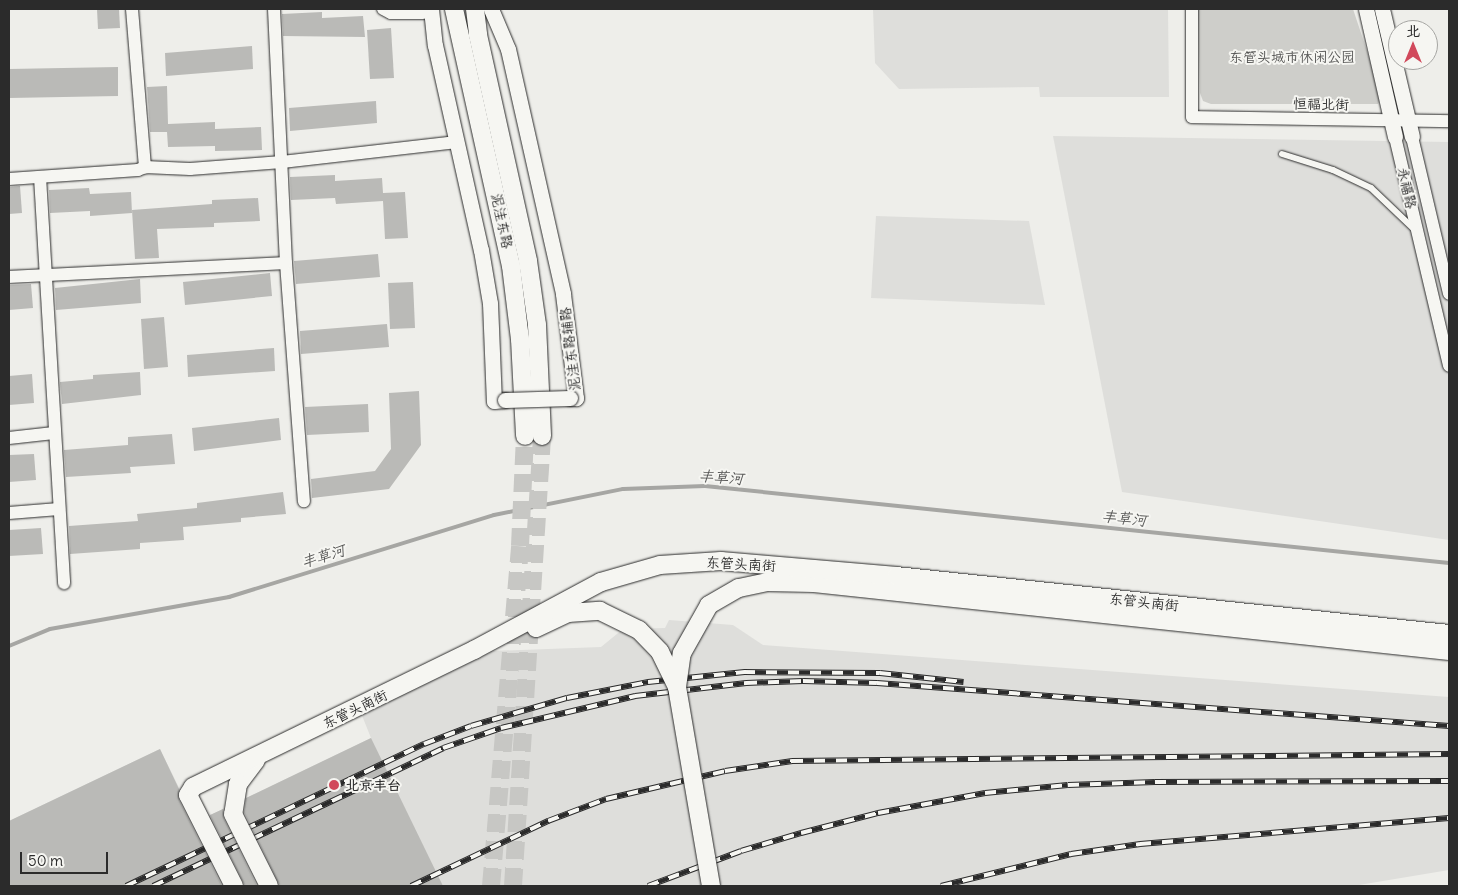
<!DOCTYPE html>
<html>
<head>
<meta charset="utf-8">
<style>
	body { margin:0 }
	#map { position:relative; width:1458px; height:895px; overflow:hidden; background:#eeeeea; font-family:Delius,"LXGW WenKai TC",sans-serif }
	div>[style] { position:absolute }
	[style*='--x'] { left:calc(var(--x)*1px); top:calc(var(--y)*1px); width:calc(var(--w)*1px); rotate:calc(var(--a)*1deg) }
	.built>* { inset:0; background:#dededb }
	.green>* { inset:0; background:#cececa }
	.stream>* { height:4px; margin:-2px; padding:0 2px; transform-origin:2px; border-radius:2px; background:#a6a6a3 }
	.building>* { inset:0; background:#babab7 }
	.secondary-tunnel>* { height:18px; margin-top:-9px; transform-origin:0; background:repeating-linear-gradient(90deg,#c7c7c4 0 18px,transparent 0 27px) }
	.roads { filter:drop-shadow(0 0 1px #2b2b2b) drop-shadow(0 0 1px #2b2b2b) }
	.service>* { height:6px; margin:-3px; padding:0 3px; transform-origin:3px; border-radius:3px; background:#f6f6f2 }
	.minor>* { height:12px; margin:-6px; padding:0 6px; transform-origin:6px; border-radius:6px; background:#f6f6f2 }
	.tertiary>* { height:15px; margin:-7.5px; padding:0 7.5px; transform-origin:7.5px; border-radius:7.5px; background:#f6f6f2 }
	.secondary>* { height:18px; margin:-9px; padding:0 9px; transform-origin:9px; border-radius:9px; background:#f6f6f2 }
	.rail>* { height:5.5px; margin-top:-2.75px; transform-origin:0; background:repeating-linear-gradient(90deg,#f6f6f2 0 11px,#2b2b2b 0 22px); box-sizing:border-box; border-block:1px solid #2b2b2b }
	.bridges { filter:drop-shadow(0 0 1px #2b2b2b) drop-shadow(0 0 1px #2b2b2b) }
	.tertiary-bridge>* { height:15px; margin:-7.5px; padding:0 7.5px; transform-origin:7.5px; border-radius:7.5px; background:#f6f6f2 }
	.secondary-bridge>* { height:18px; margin:-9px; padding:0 9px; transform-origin:9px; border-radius:9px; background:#f6f6f2 }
	.dots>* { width:14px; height:14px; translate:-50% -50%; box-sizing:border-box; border:2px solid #f6f6f2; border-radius:50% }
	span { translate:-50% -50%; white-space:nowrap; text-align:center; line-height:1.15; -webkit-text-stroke:4px #f6f6f2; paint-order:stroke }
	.park-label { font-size:14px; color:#545453 }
	.street-label { font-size:14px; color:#2b2b2b }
	.poi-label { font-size:14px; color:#2b2b2b; font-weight:700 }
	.left { translate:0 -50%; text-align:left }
	.water-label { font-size:15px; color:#565655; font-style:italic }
	.frame { position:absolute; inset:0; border:10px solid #2b2b2b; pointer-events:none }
	.north { position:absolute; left:1388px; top:20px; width:50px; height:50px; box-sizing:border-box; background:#f6f6f2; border:1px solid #a5a5a2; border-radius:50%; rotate:0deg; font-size:14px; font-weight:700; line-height:20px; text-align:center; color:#2b2b2b }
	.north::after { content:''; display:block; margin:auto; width:18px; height:22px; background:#d1495b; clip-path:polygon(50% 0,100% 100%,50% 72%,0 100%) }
	.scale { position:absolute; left:20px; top:852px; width:88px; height:22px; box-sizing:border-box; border:2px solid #2b2b2b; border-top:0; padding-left:6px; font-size:15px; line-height:18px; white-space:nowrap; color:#2b2b2b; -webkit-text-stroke:4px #f6f6f2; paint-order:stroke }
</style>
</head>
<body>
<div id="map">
	<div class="built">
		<i style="clip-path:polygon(873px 9px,1168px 9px,1169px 97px,1040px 97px,1039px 87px,899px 89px,875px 63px)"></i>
		<i style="clip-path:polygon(1053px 136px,1449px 142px,1449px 540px,1122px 492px)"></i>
		<i style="clip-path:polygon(876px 216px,1029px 221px,1045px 305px,871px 298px)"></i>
		<i style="clip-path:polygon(669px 620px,733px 625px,763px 645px,1449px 697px,1449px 870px,1353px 886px,9px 886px,9px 821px,160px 749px,196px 822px,371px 738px,361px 713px,491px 651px,601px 647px,623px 629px,665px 628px)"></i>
	</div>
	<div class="green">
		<i style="clip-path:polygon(1198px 9px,1353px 9px,1382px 96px,1378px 104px,1211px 104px,1203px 101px,1200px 93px)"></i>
	</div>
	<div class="stream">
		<i style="--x:9;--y:646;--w:44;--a:-22.5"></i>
		<i style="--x:50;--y:629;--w:182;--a:-10.1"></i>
		<i style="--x:229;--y:597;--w:277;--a:-17.2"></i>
		<i style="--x:494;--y:515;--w:132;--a:-11.4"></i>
		<i style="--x:623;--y:489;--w:82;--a:-2.1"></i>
		<i style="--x:705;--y:486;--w:748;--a:5.91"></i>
	</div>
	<div class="building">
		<i style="clip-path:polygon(97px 9px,119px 9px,120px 28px,98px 29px)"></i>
		<i style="clip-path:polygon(322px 12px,322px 18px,363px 16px,365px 37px,283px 36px,282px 14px)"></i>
		<i style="clip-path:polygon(391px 28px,394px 78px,370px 79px,367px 30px)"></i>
		<i style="clip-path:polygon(252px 46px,253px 69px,166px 76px,165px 53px)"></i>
		<i style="clip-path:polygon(118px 67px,118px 96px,9px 98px,9px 69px)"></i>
		<i style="clip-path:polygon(167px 86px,168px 124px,215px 122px,215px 129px,261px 127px,262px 150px,215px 151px,215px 146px,168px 147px,167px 132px,150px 132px,147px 87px)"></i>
		<i style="clip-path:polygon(376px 101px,377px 123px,290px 131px,289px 108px)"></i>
		<i style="clip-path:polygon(335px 175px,335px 181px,382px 178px,383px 193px,405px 192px,408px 238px,385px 239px,383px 201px,336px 204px,335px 198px,291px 200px,290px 177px)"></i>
		<i style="clip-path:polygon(20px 186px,22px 213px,9px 214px,9px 187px)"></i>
		<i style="clip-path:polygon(89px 188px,90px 194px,131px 192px,132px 213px,90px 216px,90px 211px,50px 213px,49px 190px)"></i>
		<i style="clip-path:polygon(258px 198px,260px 221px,214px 223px,214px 227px,157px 229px,159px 258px,135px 259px,132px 210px,212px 204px,212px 200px)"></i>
		<i style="clip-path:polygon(378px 254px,380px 277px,296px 284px,294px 261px)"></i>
		<i style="clip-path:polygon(270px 273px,272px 296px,185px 305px,183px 282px)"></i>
		<i style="clip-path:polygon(140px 279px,141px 303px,56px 310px,55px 288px)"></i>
		<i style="clip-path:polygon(413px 282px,415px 328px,390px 329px,388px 283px)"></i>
		<i style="clip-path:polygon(31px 284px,33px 308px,9px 310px,9px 285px)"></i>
		<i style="clip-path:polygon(164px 317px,168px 367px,144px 369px,141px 319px)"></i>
		<i style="clip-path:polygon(387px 324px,389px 347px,301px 354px,300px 331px)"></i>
		<i style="clip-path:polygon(274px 348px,275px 371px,188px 377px,187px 355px)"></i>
		<i style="clip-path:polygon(140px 372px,141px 395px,62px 404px,60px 382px,93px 379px,93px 375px)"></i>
		<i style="clip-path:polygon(32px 374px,34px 403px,9px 405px,9px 376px)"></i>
		<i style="clip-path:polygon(419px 391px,421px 445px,389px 489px,312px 498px,311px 479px,375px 471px,391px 449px,389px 393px)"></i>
		<i style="clip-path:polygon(368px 404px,369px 432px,307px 435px,305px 407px)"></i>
		<i style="clip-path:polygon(279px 418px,281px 440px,194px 451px,192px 428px)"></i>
		<i style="clip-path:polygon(172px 434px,175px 464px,130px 467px,131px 473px,66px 477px,64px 450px,128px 445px,128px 437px)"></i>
		<i style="clip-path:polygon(34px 454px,36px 480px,9px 482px,9px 455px)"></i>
		<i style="clip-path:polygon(283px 492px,286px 514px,241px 518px,241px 522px,183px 527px,184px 540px,140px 543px,140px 549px,70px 554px,69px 526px,138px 521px,137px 514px,197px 508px,197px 503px)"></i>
		<i style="clip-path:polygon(41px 528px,43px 554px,9px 556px,9px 530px)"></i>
		<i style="clip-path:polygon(371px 738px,443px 886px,280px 886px,244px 812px,246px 798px)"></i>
		<i style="clip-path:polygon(160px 749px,179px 789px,179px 800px,222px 886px,9px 886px,9px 821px)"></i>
		<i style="clip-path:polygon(223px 809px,224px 819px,257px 886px,245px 886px,210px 815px)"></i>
	</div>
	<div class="secondary-tunnel">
		<i style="--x:491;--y:886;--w:341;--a:-85.1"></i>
		<i style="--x:520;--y:546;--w:110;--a:-87.4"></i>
		<i style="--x:513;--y:886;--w:451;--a:-86.3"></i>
	</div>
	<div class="roads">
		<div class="service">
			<i style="--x:1282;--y:154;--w:53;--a:17.4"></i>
			<i style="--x:1333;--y:170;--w:42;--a:25.3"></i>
			<i style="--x:1371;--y:188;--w:58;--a:43.6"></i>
		</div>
		<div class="minor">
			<i style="--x:132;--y:9;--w:159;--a:85.3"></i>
			<i style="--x:274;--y:9;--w:254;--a:87.3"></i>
			<i style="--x:286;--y:263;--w:239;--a:85.7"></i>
			<i style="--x:383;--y:9;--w:9;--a:27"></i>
			<i style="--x:391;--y:13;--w:32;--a:0"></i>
			<i style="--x:1192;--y:9;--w:108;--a:90"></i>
			<i style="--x:1192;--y:117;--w:257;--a:0.9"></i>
			<i style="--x:1395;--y:137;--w:235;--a:76.7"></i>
			<i style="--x:1412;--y:137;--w:161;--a:76.7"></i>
			<i style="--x:40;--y:177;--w:407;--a:86.6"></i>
			<i style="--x:9;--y:179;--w:129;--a:-4"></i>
			<i style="--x:138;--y:170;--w:8;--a:-23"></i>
			<i style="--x:145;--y:167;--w:45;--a:2.5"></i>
			<i style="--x:190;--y:169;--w:92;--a:-4.4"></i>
			<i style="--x:282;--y:162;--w:176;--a:-6.5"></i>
			<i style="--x:9;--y:277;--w:277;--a:-2.9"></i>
			<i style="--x:9;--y:438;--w:45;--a:-6.3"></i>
			<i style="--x:9;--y:513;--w:50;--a:-4.6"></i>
		</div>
		<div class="tertiary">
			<i style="--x:431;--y:9;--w:36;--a:84"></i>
			<i style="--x:435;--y:45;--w:210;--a:77.4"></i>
			<i style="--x:481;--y:250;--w:54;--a:80.4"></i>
			<i style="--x:490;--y:303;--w:98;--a:87.7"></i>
			<i style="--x:494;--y:401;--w:11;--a:-5"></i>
			<i style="--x:491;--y:9;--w:43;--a:67"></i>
			<i style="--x:508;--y:49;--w:251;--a:77.3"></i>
			<i style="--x:563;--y:294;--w:105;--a:82.9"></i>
			<i style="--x:576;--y:398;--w:6;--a:180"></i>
			<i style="--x:1366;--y:9;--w:131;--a:77.2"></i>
			<i style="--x:1382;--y:9;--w:131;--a:76.8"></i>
		</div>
		<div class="secondary">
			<i style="--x:454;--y:9;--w:263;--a:77.5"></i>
			<i style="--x:511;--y:266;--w:74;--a:83"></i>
			<i style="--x:520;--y:339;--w:97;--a:87"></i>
			<i style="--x:475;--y:9;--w:26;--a:83"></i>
			<i style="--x:478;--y:35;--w:231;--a:77.5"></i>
			<i style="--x:528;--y:261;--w:65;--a:82"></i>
			<i style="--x:537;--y:325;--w:111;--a:87.4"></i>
		</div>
	</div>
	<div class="rail">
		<i style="--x:126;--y:886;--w:330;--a:-25.5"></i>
		<i style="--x:424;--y:744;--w:50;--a:-21"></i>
		<i style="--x:471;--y:726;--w:100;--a:-16.3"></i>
		<i style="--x:567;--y:698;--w:83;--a:-11.2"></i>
		<i style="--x:648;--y:682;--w:97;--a:-5.9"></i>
		<i style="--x:744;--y:672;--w:136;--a:0.4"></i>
		<i style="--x:880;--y:673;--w:84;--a:6.1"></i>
		<i style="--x:153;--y:886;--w:321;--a:-25.4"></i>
		<i style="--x:443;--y:748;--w:61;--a:-19"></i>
		<i style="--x:501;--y:728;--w:138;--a:-13.4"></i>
		<i style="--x:635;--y:696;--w:112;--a:-6.7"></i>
		<i style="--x:746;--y:683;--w:57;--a:-2"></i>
		<i style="--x:803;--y:681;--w:74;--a:1.5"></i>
		<i style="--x:877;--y:683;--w:574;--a:4.3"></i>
		<i style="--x:411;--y:886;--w:152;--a:-25.4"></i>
		<i style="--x:548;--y:821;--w:62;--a:-20.8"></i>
		<i style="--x:606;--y:799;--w:122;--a:-13.2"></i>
		<i style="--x:725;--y:771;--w:68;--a:-8.5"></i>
		<i style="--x:792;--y:761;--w:657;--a:-0.61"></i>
		<i style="--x:648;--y:886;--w:99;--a:-20.6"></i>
		<i style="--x:741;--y:851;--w:63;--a:-16.7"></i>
		<i style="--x:801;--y:833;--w:80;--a:-14.6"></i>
		<i style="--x:878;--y:813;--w:109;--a:-10.6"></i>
		<i style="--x:985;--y:793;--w:83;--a:-5.5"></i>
		<i style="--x:1068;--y:785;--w:87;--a:-2"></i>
		<i style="--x:1155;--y:782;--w:294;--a:-0.2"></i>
		<i style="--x:941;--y:886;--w:134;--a:-13.8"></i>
		<i style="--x:1071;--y:854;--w:70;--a:-8.2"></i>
		<i style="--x:1140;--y:844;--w:310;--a:-4.8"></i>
	</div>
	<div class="bridges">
		<div class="tertiary-bridge">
			<i style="--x:505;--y:400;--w:65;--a:-1.8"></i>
		</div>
		<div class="secondary-bridge">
			<i style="--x:536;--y:628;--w:35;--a:-25"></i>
			<i style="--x:568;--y:613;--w:32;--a:-4"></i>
			<i style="--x:600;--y:611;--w:43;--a:26"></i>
			<i style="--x:639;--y:630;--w:30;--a:46"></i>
			<i style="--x:660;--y:652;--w:39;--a:64"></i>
			<i style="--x:677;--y:687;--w:202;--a:80.3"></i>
			<i style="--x:677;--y:687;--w:34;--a:-82"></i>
			<i style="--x:682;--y:653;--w:55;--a:-60.6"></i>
			<i style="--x:709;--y:605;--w:34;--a:-30"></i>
			<i style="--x:739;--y:588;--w:29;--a:-12"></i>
			<i style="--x:767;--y:582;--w:47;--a:1.2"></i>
			<i style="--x:814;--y:583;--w:639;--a:6.11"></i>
			<i style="--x:256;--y:760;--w:30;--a:127"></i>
			<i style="--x:238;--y:784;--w:30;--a:99"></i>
			<i style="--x:233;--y:814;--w:80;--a:63.4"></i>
			<i style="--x:234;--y:886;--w:102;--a:-116.8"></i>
			<i style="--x:188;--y:795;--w:9;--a:-58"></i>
			<i style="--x:193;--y:787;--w:313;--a:-26"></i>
			<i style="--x:474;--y:650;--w:144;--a:-28.2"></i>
			<i style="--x:601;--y:582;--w:61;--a:-16.1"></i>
			<i style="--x:660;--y:565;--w:61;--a:-3.8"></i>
			<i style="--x:721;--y:561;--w:176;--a:4.9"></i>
			<i style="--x:896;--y:576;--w:556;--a:5.99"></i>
		</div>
	</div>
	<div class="dots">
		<i style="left:334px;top:785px;background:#d1495b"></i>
	</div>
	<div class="park-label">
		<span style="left:1292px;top:57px">东管头城市休闲公园</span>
	</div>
	<div class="street-label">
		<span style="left:1321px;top:104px;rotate:1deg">恒福北街</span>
		<span style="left:1407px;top:188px;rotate:77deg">永福路</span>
		<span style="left:502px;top:221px;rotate:78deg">泥洼东路</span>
		<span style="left:570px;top:349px;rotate:-97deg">泥洼东路辅路</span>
		<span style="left:741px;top:564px;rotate:3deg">东管头南街</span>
		<span style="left:1144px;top:602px;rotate:6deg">东管头南街</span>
		<span style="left:355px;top:709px;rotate:-26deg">东管头南街</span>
	</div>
	<div class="poi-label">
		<span class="left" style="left:345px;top:785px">北京丰台</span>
	</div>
	<div class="water-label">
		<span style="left:721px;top:477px;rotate:4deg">丰草河</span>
		<span style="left:1124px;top:518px;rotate:6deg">丰草河</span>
		<span style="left:323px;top:556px;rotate:-17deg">丰草河</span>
	</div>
	<div class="frame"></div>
	<div class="north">北</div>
	<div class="scale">50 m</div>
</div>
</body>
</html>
